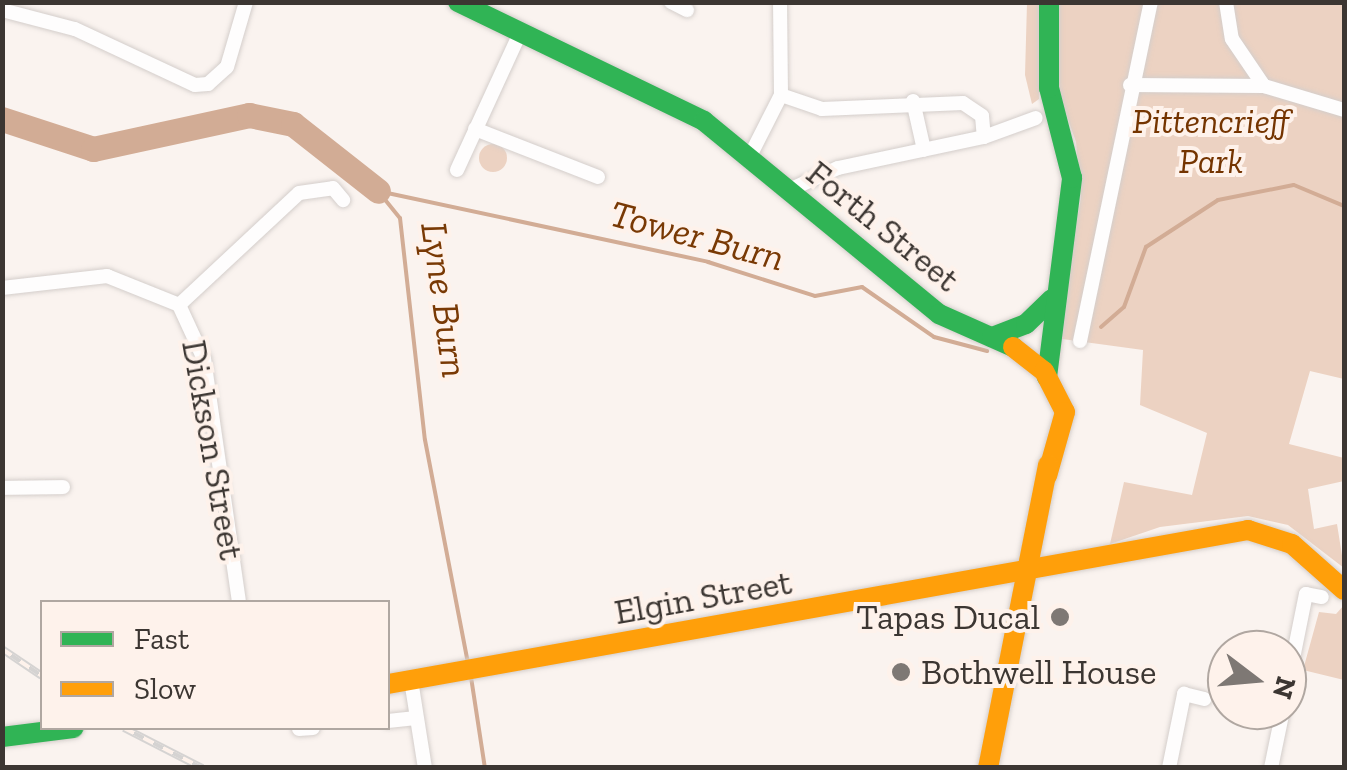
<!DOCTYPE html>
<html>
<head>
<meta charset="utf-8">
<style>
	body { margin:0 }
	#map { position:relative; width:1347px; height:770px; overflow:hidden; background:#faf3ef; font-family:"Zilla Slab",serif }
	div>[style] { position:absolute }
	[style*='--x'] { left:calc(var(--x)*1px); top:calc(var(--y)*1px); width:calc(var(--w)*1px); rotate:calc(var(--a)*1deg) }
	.green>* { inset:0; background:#ecd2c2 }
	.round { border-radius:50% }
	.stream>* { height:4px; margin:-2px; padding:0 2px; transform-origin:2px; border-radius:2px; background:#d2ac95 }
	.river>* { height:25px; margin:-12.5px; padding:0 12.5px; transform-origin:12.5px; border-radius:12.5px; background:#d2ac95 }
	.roads { filter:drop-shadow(0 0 2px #d4cecb) drop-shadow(0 0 2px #d4cecb) }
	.street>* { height:14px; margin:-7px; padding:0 7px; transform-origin:7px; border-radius:7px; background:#fefdfd }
	.fast>* { height:20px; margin:-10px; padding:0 10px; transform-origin:10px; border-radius:10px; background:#30b455 }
	.slow>* { height:20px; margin:-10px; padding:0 10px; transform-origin:10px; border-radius:10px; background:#ff9f0a }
	.rail>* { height:8px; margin-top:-4px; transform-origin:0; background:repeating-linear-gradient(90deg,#fef2eb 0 11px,#d5d3d2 0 22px); box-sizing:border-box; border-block:2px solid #d5d3d2 }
	.dots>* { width:28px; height:28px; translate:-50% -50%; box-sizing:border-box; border:5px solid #fef2eb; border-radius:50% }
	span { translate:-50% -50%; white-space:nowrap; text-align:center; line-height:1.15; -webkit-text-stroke:8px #fef2eb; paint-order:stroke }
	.park-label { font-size:35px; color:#743400; font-style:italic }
	.street-label { font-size:35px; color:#3c3632 }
	.poi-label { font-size:35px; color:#3c3632 }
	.right { translate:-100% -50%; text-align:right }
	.left { translate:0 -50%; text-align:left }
	.water-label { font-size:38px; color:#793904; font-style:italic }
	.frame { position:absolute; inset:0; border:5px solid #3c3632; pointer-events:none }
	.legend { position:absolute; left:40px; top:600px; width:350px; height:130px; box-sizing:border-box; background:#fef2eb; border:2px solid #b0a7a1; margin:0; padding:12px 18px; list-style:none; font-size:30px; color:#3c3632 }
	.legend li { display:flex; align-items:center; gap:20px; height:50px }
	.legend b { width:50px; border:2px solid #b0a7a1 }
	.north { position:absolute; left:1207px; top:630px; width:100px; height:100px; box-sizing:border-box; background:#fef2eb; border:2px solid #b0a7a1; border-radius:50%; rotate:106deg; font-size:28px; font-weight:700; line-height:40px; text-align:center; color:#3c3632 }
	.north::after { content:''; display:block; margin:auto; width:35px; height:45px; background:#7e7874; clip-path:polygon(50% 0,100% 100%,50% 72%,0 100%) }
</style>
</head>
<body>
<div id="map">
	<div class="green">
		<i style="clip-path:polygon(1027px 3px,1039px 3px,1039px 99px,1032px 104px,1025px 75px)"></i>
		<i style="clip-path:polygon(1057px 3px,1344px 3px,1344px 379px,1310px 371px,1289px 444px,1344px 458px,1344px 481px,1308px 489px,1314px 529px,1337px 524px,1344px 568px,1288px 525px,1248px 516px,1160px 527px,1110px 544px,1124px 482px,1192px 495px,1207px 433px,1140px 405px,1143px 350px,1055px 338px,1081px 198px,1076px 142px,1059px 94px)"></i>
		<i class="round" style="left:479px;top:144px;width:28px;height:28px"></i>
		<i style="clip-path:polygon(1344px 605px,1344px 680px,1303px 670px,1319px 612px,1336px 614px)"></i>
	</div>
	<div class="stream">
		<i style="--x:378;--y:191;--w:338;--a:12.1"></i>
		<i style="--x:708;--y:262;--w:112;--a:17.6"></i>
		<i style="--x:815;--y:296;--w:48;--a:-10.8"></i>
		<i style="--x:862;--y:287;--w:88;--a:34.8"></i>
		<i style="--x:934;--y:337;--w:55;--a:14.8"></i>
		<i style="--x:378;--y:191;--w:35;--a:51"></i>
		<i style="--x:400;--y:218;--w:223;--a:83.6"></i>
		<i style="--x:425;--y:440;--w:227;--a:79.1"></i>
		<i style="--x:1101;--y:327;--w:30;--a:-41"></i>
		<i style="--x:1124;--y:307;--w:64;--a:-69.9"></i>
		<i style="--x:1146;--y:247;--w:86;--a:-33.1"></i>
		<i style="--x:1218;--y:200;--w:77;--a:-11.2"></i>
		<i style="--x:1294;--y:185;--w:54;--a:22.8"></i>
		<i style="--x:471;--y:677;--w:92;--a:81.3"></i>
	</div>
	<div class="river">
		<i style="--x:2;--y:119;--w:96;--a:18.2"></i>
		<i style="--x:93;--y:149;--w:160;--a:-12.3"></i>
		<i style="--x:249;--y:115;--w:45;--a:11.6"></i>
		<i style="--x:293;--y:124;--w:108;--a:38.2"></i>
	</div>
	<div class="roads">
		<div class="street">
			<i style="--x:671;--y:2;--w:18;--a:27"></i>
			<i style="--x:1226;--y:2;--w:37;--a:81"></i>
			<i style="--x:1232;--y:39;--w:57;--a:55.8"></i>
			<i style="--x:2;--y:10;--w:75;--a:14.6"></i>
			<i style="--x:75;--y:29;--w:132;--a:25"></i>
			<i style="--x:195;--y:85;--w:13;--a:-4"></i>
			<i style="--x:208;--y:84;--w:25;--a:-42"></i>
			<i style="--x:227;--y:67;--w:68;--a:-73.7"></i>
			<i style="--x:1130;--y:85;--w:134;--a:0.4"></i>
			<i style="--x:1264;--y:86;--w:84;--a:16.7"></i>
			<i style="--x:781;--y:95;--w:43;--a:18.9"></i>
			<i style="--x:822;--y:109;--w:141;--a:-2.4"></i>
			<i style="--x:963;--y:103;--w:23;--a:34"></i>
			<i style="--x:982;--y:116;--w:21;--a:85"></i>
			<i style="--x:984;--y:137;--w:55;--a:-20.1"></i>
			<i style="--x:913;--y:101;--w:50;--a:77.3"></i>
			<i style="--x:475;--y:129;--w:132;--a:21.3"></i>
			<i style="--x:749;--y:158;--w:71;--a:-63.1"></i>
			<i style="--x:781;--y:95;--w:93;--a:-90.6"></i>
			<i style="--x:457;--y:170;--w:151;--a:-65.3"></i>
			<i style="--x:787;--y:191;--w:56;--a:-24.3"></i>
			<i style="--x:838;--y:168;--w:149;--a:-12"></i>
			<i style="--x:2;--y:288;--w:106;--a:-6.5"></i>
			<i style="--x:107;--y:276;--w:78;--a:21.9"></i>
			<i style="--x:179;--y:305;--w:60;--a:65.2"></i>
			<i style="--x:204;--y:359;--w:246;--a:81.8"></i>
			<i style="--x:179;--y:305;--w:164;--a:-43"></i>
			<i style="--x:299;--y:193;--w:34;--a:-8"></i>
			<i style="--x:333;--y:188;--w:16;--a:50"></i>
			<i style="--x:1080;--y:341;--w:346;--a:-78.2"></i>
			<i style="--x:2;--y:488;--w:61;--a:-0.9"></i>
			<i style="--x:411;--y:680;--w:89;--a:81"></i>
			<i style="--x:1287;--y:688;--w:96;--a:-78.6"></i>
			<i style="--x:1306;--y:594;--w:16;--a:11"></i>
			<i style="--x:388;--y:721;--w:28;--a:-6"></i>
			<i style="--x:299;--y:729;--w:14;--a:-4"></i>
			<i style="--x:1169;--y:768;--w:76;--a:-78.5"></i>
			<i style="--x:1184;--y:694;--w:21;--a:14"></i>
			<i style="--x:1271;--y:768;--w:59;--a:-78.3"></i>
		</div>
		<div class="fast">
			<i style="--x:458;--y:2;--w:273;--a:25.8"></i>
			<i style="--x:704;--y:121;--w:304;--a:39.4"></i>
			<i style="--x:939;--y:314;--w:81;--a:24"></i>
			<i style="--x:992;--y:337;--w:36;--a:-21"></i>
			<i style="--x:1026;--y:324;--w:36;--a:-44"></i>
			<i style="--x:1047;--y:377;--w:201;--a:-82.8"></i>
			<i style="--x:1072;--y:178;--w:93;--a:-104.3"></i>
			<i style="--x:1049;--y:88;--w:86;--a:-90"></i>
			<i style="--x:2;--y:737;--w:72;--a:-7.2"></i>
		</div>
		<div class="slow">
			<i style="--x:1013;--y:347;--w:39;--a:38"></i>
			<i style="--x:1044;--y:371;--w:46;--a:62.9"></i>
			<i style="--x:1065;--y:412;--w:66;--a:105.7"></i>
			<i style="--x:388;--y:684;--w:874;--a:-10.15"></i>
			<i style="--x:1248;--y:530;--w:46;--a:17.7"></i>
			<i style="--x:1292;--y:544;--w:69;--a:41.5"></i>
			<i style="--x:988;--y:768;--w:309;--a:-78.8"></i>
		</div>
	</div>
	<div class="rail">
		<i style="--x:2;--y:649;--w:48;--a:34"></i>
		<i style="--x:124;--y:728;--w:88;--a:27.1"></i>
	</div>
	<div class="dots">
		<i style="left:1060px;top:617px;background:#7e7874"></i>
		<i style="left:901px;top:672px;background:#7e7874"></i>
	</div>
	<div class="park-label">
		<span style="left:1211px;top:141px">Pittencrieff<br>Park</span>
	</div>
	<div class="street-label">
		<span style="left:883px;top:226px;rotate:39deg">Forth Street</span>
		<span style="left:213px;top:450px;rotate:80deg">Dickson Street</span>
		<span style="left:703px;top:597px;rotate:-10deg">Elgin Street</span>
	</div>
	<div class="poi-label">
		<span class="right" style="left:1040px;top:617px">Tapas Ducal</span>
		<span class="left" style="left:921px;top:672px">Bothwell House</span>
	</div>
	<div class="water-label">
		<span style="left:697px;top:236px;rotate:15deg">Tower Burn</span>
		<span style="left:444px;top:300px;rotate:82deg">Lyne Burn</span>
	</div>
	<div class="frame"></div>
	<ul class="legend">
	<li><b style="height:12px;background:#30b455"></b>Fast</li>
	<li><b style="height:12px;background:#ff9f0a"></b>Slow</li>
	</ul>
	<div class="north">N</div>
</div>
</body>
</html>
